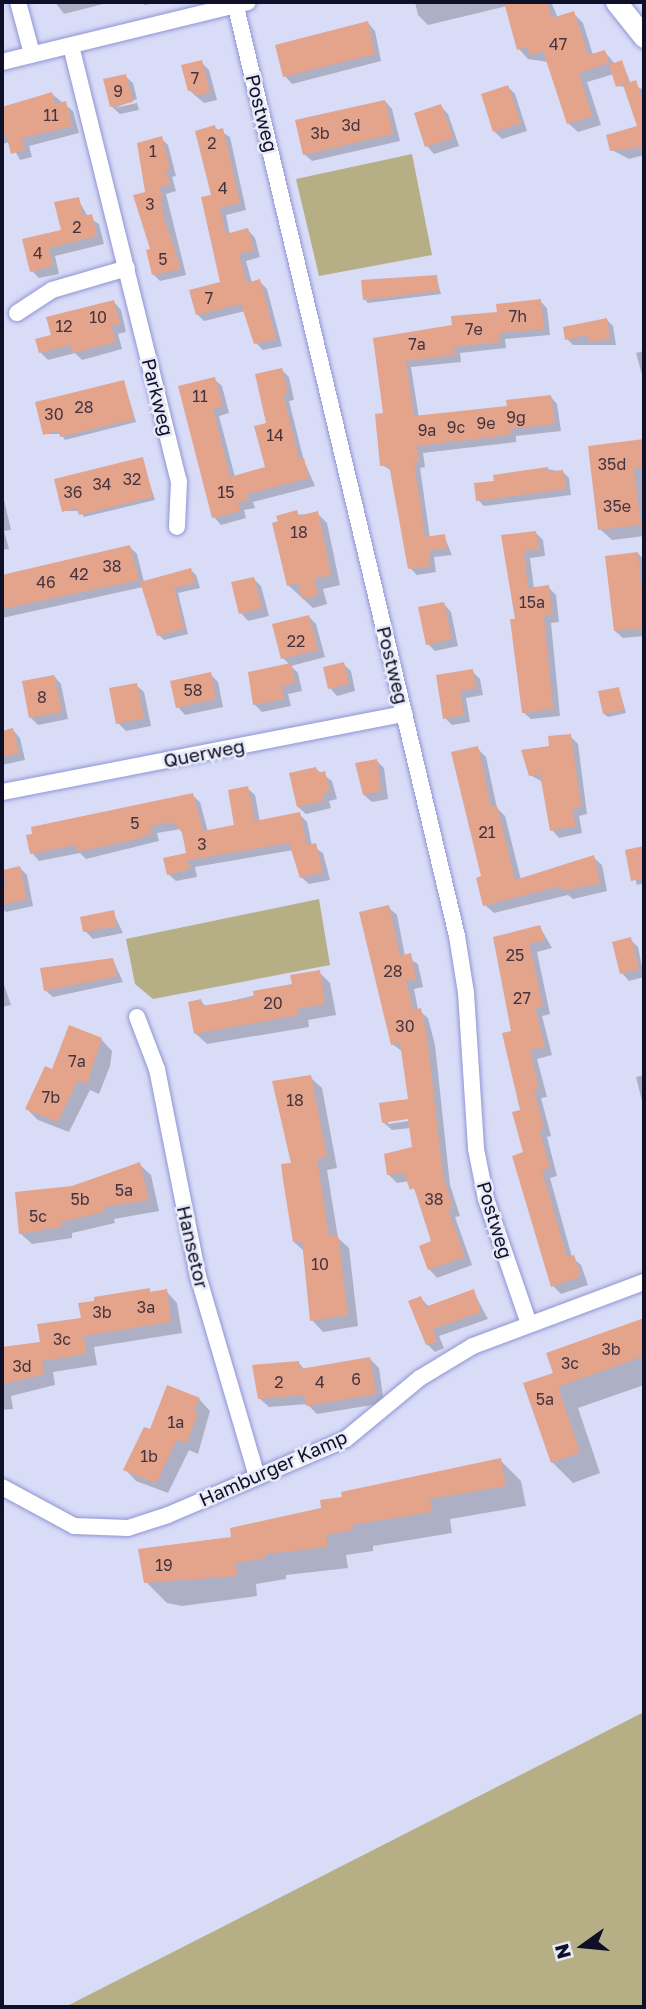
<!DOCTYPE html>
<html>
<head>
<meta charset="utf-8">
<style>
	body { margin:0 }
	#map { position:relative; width:646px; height:2009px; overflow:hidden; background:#d9dcf7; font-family:"Golos Text",sans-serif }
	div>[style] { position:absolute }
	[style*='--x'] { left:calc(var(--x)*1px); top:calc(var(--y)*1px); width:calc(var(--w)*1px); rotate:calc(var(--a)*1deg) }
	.green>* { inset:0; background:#b6af85 }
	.shadow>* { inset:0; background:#0003 }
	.building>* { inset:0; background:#e4a38b }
	.roads { filter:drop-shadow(0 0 2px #8f94d4) drop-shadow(0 0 2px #8f94d4) }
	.minor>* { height:16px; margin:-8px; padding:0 8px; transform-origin:8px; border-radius:8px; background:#fff }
	.secondary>* { height:21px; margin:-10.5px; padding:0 10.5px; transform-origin:10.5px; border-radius:10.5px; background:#fff }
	span { translate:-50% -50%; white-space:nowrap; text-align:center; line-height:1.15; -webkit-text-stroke:5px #e8eaf8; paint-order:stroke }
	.number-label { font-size:16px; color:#443440 }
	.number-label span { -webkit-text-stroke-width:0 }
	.street-label { font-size:19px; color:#0f0f27 }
	.frame { position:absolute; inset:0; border:4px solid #0f0f27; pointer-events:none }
	.north { position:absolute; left:548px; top:1911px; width:70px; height:70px; -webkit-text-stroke:5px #e8eaf8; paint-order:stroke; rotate:255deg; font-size:19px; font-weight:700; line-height:28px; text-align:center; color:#0f0f27 }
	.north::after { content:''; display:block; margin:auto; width:24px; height:32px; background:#0f0f27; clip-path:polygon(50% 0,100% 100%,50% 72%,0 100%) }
</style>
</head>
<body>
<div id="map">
	<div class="green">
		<i style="clip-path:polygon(412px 154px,432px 255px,319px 276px,296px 179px)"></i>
		<i style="clip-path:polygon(319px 899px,330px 965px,153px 999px,135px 984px,126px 939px)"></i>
		<i style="clip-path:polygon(644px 1712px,644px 2007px,65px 2007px)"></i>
	</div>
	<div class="shadow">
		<i style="clip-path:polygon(55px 2px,111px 2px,64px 14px)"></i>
		<i style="clip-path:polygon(142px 2px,160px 2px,145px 5px)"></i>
		<i style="clip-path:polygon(415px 2px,551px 2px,558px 18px,573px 13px,583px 23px,593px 55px,605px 52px,615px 64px,622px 62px,631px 84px,642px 89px,644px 155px,629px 159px,612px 150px,639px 127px,626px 87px,617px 86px,614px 74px,587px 82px,601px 125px,578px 132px,568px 123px,548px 62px,528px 59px,519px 49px,507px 6px,428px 25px,418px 15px)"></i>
		<i style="clip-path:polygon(368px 23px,375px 31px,381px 61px,292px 84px,285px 76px)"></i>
		<i style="clip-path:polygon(201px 62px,209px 70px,217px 100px,204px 103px,189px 90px)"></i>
		<i style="clip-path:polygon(125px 76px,133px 83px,137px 99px,115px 108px,137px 103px,139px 110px,120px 114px,112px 107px)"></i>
		<i style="clip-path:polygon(508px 87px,515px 94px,527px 131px,502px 139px,494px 131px)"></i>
		<i style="clip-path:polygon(52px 94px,73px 111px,79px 133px,29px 146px,32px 157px,20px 160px,10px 142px,2px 144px,2px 107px)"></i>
		<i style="clip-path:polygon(385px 101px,392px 109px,400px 141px,312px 161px,304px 154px)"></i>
		<i style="clip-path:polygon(441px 106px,448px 114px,459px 146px,434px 154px,427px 146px)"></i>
		<i style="clip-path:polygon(214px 127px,230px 137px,246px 210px,226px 215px,230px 235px,248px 230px,255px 238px,260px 257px,246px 261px,252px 283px,259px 281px,267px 289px,282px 346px,263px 350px,256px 343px,245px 311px,204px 321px,197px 314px,222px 284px,213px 196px)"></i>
		<i style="clip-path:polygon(161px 138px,168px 145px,176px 176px,172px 177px,176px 191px,166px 194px,186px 275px,160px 281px,153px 274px,147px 193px)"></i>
		<i style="clip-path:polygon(78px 199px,88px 217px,99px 224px,104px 244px,55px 256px,59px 274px,39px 278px,32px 271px,24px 240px,63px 231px)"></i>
		<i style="clip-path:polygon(436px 277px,441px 294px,368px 303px,365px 300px)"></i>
		<i style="clip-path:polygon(540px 301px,547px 308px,550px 335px,505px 339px,506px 348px,460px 353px,461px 362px,411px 367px,419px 418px,509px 407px,551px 397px,557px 404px,561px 431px,516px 436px,516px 442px,423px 453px,425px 467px,420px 468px,430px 538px,444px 536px,452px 555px,434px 557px,436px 572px,417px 575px,410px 568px,392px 471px,382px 465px,385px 415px,375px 339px,453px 326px)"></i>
		<i style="clip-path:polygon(114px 302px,121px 310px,126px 332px,118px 334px,122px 349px,82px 360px,75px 353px,48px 360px,40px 352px,53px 336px)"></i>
		<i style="clip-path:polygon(607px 320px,613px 326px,616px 345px,573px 345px,567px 339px)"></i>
		<i style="clip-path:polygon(644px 351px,644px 382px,636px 353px)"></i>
		<i style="clip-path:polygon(282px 370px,289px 377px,294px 400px,289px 401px,304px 461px,315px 486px,253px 502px,255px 508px,244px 510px,246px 518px,221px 525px,214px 517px,180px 387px,214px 379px,222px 386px,229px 413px,219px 416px,235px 477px,267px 469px,268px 424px)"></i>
		<i style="clip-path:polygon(124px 382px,136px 422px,65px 440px,61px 434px,45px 434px)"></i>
		<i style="clip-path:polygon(590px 448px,642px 454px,644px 536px,612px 540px,600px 529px)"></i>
		<i style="clip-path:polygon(142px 459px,155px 500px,84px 517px,80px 511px,64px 511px)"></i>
		<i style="clip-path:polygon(547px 469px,563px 472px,569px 478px,571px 495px,484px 506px,478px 500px,496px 482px)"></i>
		<i style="clip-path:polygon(2px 491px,11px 530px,4px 531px,9px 549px,2px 550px)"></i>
		<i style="clip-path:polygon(317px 513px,327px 523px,340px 585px,323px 589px,327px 604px,313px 608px,288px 585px,278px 517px)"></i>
		<i style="clip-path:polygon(536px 533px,543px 540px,545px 556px,530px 558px,534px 589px,548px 587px,556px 595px,559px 622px,551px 623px,560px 716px,531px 719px,523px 712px,517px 620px,503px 537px)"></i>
		<i style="clip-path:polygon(130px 547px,137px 554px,144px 582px,191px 570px,196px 575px,200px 588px,178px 593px,188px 634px,164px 640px,159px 635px,143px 587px,2px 618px,2px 577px)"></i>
		<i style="clip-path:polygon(638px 553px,644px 560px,644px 636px,623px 638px,615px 631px)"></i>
		<i style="clip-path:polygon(254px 579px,261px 586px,269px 616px,248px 621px,241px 613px)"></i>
		<i style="clip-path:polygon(444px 604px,451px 612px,458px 646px,435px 651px,428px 644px)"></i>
		<i style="clip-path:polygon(309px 617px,316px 624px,325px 657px,291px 666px,298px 673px,302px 691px,288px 694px,291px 706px,262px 712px,254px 704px,290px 665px,283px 658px)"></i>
		<i style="clip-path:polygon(343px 664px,351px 671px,355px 691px,337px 696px,330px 688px)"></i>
		<i style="clip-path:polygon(472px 671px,480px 679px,483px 695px,466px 698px,470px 722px,452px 725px,445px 718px,438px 677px)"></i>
		<i style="clip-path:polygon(210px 674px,218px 682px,223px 707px,185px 715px,178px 707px)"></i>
		<i style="clip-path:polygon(54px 676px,61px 684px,68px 719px,38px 725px,31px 718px)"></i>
		<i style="clip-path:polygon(136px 685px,144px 692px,151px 726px,126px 731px,118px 723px)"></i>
		<i style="clip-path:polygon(619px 689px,626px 713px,608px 717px,604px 714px)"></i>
		<i style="clip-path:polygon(13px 730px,20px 738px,25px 760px,2px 765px,2px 733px)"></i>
		<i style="clip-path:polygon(570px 736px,578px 744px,587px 814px,579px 816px,582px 833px,559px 838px,552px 830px,543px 782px,530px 775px,551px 747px)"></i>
		<i style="clip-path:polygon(477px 748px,486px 757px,497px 808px,505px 816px,521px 880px,593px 857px,602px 865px,607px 891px,573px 899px,568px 895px,494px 913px,485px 905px)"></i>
		<i style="clip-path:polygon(377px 761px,384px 768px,388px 799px,372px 802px,364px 795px)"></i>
		<i style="clip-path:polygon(316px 769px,332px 781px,337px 799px,329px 801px,331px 808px,306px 814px,298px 807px)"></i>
		<i style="clip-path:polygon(247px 788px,255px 795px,260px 822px,299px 814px,307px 822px,312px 846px,323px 853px,330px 880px,309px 884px,301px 877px,293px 850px,195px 867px,197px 877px,176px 881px,168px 874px,188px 855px,181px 829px,157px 833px,159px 841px,86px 859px,80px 853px,39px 861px,32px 853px,192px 795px,200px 802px,208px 832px,236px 826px)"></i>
		<i style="clip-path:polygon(644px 848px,644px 883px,637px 885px,627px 851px)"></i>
		<i style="clip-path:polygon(20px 868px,27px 875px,33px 906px,6px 912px,2px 908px,2px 872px)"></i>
		<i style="clip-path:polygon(evenodd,388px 907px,397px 915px,405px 956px,418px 964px,423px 987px,414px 989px,418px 1010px,428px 1018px,435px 1045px,450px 1185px,460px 1216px,455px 1217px,472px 1265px,437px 1278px,429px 1269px,434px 1242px,419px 1196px,409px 1181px,397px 1183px,388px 1174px,415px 1148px,411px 1128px,392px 1130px,383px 1122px,410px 1101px,403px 1052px,392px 1044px,388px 907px,416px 1117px,416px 1120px,388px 1124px,388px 1120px,416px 1117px)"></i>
		<i style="clip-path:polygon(113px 912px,123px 933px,93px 939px,85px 931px)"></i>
		<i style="clip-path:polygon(540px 927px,552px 948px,537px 952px,550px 1014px,542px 1016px,552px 1055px,537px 1059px,547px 1097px,541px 1098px,551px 1136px,547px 1137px,557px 1176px,550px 1178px,572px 1257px,581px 1265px,588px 1285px,561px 1294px,553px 1286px,525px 1154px,513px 1032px,495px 938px)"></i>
		<i style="clip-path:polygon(630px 939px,638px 947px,644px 977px,629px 981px,622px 973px)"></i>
		<i style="clip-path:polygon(113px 960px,123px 982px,53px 997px,46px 991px)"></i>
		<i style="clip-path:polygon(319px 972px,330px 983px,336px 1015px,308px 1020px,309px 1027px,207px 1044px,195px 1033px,201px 1001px,206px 1007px,294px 986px)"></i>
		<i style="clip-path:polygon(2px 979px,11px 1005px,2px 1007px)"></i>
		<i style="clip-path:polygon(101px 1039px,112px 1051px,110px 1066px,99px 1094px,90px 1090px,69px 1132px,38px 1120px,27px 1109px,53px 1071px)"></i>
		<i style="clip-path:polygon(644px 1075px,644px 1109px,636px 1077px)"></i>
		<i style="clip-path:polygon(310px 1077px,322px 1088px,337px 1168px,327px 1170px,338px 1238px,349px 1248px,358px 1326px,323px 1332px,312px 1320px,305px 1252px,294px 1242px,293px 1164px)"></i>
		<i style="clip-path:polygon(139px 1164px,151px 1175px,159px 1211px,114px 1219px,115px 1223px,72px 1233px,72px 1238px,32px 1244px,20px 1233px,17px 1194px,72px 1187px)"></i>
		<i style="clip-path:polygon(166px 1291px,177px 1303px,182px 1333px,94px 1347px,97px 1365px,53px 1372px,55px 1385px,11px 1396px,13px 1409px,2px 1410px,2px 1353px,41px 1343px,82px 1319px)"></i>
		<i style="clip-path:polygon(473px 1291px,488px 1319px,439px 1336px,444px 1348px,435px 1352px,427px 1344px,421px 1298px,429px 1307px)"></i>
		<i style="clip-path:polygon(644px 1321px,644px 1385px,578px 1408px,600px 1473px,573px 1483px,552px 1462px,555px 1374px,548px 1354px)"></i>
		<i style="clip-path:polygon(370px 1359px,379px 1368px,384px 1403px,317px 1414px,307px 1404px,269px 1407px,259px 1398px,298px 1362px,305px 1370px)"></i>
		<i style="clip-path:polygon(199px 1399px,210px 1411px,198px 1454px,189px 1450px,168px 1493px,136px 1481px,125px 1469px,151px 1431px)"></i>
		<i style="clip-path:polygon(500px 1460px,521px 1481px,526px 1506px,450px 1519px,452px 1533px,373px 1546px,373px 1551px,346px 1555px,348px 1568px,286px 1575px,286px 1579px,256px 1584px,257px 1596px,182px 1606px,167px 1603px,146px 1582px,233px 1539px)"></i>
	</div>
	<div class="building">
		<i style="clip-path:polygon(504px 2px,547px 2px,552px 18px,574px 11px,588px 55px,605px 50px,609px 63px,579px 73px,592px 116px,567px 124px,543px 51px,530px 55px,527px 47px,517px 50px)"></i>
		<i style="clip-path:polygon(368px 21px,375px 54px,283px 77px,275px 45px)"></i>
		<i style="clip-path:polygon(202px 60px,210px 92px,195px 96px,193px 90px,188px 91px,181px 65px)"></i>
		<i style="clip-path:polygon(622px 60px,629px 82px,616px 87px,609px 65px)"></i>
		<i style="clip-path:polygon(126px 74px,133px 102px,110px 107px,103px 79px)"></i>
		<i style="clip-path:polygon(636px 80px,644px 105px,644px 147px,610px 151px,606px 135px,637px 126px,623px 85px)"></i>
		<i style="clip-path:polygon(508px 85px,521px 123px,493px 132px,481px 94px)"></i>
		<i style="clip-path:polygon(52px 92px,55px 104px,66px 101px,72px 126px,22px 138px,25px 150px,11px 154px,6px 134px,2px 135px,2px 107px)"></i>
		<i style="clip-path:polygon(385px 100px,393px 134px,303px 155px,295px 120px)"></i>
		<i style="clip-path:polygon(441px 104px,453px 138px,425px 147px,414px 113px)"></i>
		<i style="clip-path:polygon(215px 125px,216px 130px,223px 128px,240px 203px,220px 208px,226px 234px,248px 228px,254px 250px,239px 254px,247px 283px,260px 279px,276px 339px,254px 344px,241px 304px,196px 315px,189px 290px,220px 282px,201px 197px,211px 195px,195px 131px)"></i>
		<i style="clip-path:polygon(162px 136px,170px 169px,166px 170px,170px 184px,160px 187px,163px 214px,181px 269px,152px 275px,146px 250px,150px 249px,133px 195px,145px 192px,137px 143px)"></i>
		<i style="clip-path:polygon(79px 197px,83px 216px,92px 214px,97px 236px,49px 248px,53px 266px,30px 272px,22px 239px,61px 230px,54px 202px)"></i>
		<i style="clip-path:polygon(437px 275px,439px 291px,363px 300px,361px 280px)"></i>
		<i style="clip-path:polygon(541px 299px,544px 329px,499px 333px,500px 342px,454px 347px,455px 355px,406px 361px,414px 416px,507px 406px,506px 400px,551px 395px,555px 424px,510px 429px,510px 435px,417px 446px,419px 461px,414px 461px,425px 537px,445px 534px,447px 548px,429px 551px,430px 566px,408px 569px,389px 465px,380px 466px,375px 414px,383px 413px,373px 338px,452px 325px,451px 316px,497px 312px,496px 304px)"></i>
		<i style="clip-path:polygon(114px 300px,120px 324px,111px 326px,116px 342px,73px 353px,70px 345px,39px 353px,35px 339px,51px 335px,46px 317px)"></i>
		<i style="clip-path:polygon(607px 318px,610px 339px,589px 342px,588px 335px,565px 340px,563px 327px)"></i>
		<i style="clip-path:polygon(282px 368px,288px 393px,283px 394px,299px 459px,304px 458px,309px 478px,247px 494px,248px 500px,238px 503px,240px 511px,212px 518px,178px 386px,215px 377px,223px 406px,213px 409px,230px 477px,265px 467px,254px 426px,266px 423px,255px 374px)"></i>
		<i style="clip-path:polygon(124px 380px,134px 419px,60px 437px,59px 431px,43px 435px,35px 402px)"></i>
		<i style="clip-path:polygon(644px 439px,644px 468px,634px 468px,641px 525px,598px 530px,588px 446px)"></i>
		<i style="clip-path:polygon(143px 457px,153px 497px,79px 515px,77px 508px,62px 512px,54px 479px)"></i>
		<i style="clip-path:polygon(548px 467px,548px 472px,563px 470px,566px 489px,476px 501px,474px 483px,494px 481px,493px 475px)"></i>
		<i style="clip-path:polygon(297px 510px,299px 516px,318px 511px,331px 575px,314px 579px,318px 595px,302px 599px,298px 583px,287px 586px,272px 523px,278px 521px,276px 516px)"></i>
		<i style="clip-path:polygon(536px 531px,539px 549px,524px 551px,528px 588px,549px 585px,552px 615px,544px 616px,553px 709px,522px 713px,510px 619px,515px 619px,501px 535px)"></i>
		<i style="clip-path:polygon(130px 545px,139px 580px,2px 609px,2px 575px)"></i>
		<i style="clip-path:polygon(638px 552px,644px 628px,614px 631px,605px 556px)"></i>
		<i style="clip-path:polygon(191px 568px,195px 583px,174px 588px,184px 629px,157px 636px,140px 582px)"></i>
		<i style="clip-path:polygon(254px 577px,262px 608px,239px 614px,231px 582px)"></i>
		<i style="clip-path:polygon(444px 602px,452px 639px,426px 645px,418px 607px)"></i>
		<i style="clip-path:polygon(309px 615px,318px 650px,281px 659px,272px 624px)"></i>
		<i style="clip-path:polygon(344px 662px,349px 684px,328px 689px,323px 667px)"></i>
		<i style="clip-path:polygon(291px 663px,295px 683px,282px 686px,284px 699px,253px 705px,248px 672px)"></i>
		<i style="clip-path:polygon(473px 669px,476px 688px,460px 691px,464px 715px,443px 719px,436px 675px)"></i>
		<i style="clip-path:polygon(211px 672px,216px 699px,176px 708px,170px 681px)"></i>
		<i style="clip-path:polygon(54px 675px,62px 712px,29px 718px,22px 681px)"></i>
		<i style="clip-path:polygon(137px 683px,144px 718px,116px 724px,109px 688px)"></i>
		<i style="clip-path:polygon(619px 687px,624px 710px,603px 714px,598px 691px)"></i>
		<i style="clip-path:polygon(13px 728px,19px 753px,2px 757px,2px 731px)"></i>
		<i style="clip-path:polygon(571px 734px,581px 807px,572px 809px,576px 826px,550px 831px,540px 774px,529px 776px,521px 750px,549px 746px,548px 736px)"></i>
		<i style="clip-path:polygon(478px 746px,491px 807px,497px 806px,515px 880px,594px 855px,600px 883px,563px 891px,561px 886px,483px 906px,476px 878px,481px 876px,451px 752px)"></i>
		<i style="clip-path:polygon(377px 759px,381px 791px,363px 795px,355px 763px)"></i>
		<i style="clip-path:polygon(316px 767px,318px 773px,325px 771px,330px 792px,323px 793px,324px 801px,297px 807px,289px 773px)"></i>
		<i style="clip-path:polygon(248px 786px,255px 821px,300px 812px,307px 845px,316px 843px,323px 872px,300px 878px,289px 843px,188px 860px,190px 869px,167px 875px,163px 858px,186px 853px,182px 832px,172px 822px,150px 826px,152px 833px,138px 839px,77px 852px,76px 845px,30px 854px,26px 835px,32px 834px,31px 827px,193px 793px,203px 831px,234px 825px,228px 790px)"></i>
		<i style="clip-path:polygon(644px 846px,644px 878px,631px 881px,625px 850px)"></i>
		<i style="clip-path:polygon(20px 866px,27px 899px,2px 905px,2px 886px,6px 885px,3px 870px)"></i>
		<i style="clip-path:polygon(389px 905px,400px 956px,411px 953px,416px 979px,406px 981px,413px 1010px,421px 1008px,427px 1036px,443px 1176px,453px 1207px,448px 1209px,465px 1257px,428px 1270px,419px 1246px,431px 1241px,414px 1188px,410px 1190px,404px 1173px,387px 1175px,384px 1154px,412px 1147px,408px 1119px,382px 1123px,379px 1103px,408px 1099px,400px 1043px,391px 1045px,359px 912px)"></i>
		<i style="clip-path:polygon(114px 910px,117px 926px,83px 932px,80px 917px)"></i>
		<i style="clip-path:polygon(540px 925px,545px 940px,529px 944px,543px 1006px,535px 1008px,545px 1047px,530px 1050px,539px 1089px,534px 1090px,544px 1128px,539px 1129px,550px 1168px,542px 1170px,567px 1257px,574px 1255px,581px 1276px,551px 1287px,512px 1156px,523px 1152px,512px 1112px,520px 1110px,502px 1033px,511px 1031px,493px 937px)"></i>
		<i style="clip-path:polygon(631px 937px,639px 969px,620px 974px,612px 942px)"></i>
		<i style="clip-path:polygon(113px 958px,117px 976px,44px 991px,40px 968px)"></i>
		<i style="clip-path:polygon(320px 970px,325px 1004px,297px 1009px,299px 1015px,194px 1034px,188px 1002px,201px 999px,202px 1006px,254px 997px,253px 991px,292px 984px,290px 975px)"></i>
		<i style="clip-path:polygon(69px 1025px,102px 1038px,87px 1084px,78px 1080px,58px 1122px,25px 1109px,45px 1066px,52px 1069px)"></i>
		<i style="clip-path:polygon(311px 1075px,327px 1157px,317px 1159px,329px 1236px,338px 1235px,348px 1315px,310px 1321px,302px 1241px,293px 1242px,283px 1180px,281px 1164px,291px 1163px,272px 1081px)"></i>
		<i style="clip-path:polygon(140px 1162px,149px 1200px,103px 1207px,104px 1212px,61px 1222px,62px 1227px,19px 1234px,15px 1192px,72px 1186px)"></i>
		<i style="clip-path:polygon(150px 1288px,150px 1292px,167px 1289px,171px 1322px,84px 1336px,86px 1354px,42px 1361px,44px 1374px,2px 1385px,2px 1347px,40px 1342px,37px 1324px,81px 1318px,78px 1303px,94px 1301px,94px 1297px)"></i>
		<i style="clip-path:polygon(474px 1289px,481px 1312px,433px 1329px,437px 1341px,426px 1345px,408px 1301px,421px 1296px,425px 1307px)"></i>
		<i style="clip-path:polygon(644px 1318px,644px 1356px,558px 1387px,580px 1452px,551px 1463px,523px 1383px,553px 1373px,546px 1353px)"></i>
		<i style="clip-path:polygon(370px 1357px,376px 1394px,306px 1406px,304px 1395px,258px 1399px,252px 1365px,299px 1361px,300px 1369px)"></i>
		<i style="clip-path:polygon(167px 1385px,200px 1398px,194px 1411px,198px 1413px,187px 1443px,177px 1440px,156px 1483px,123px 1470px,144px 1427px,150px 1429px)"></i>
		<i style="clip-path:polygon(501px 1458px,506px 1486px,430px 1499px,432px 1512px,352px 1525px,353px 1530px,326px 1535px,328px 1547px,266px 1554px,266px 1558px,236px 1563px,237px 1576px,144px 1583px,138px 1549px,231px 1537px,230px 1528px,321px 1508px,320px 1500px,342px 1497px,341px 1492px)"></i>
	</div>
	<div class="roads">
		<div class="minor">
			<i style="--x:18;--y:2;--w:54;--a:74.9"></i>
			<i style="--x:236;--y:7;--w:955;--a:76.62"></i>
			<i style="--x:457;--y:936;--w:58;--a:81"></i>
			<i style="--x:466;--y:993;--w:156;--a:86.3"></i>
			<i style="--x:476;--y:1149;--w:51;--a:78.7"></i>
			<i style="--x:486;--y:1199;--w:132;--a:71"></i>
			<i style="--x:71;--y:46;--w:448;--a:76.1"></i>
			<i style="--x:179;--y:481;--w:46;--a:92.5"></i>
			<i style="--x:2;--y:62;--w:253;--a:-13.7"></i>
			<i style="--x:17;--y:313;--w:42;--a:-33.3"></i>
			<i style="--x:52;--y:290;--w:78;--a:-16.3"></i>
			<i style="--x:2;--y:792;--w:410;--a:-11"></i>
			<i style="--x:137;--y:1017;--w:56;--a:69"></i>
			<i style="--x:157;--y:1069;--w:211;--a:78.8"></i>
			<i style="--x:198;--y:1276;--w:209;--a:73.6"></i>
			<i style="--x:2;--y:1487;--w:82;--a:28.4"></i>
			<i style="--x:74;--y:1526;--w:54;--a:2.1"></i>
			<i style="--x:128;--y:1528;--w:42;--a:-18"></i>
			<i style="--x:168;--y:1515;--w:194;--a:-23.1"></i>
			<i style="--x:346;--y:1439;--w:96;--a:-39.5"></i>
			<i style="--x:420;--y:1378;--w:62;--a:-31.1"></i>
			<i style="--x:473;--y:1346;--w:183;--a:-20.5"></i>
		</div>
		<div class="secondary">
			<i style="--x:616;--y:2;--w:45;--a:51.3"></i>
		</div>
	</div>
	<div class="number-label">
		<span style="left:558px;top:44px">47</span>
		<span style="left:195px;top:78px">7</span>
		<span style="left:118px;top:91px">9</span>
		<span style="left:51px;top:115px">11</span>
		<span style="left:351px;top:125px">3d</span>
		<span style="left:320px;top:133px">3b</span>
		<span style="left:212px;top:143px">2</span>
		<span style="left:153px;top:151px">1</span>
		<span style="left:223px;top:188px">4</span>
		<span style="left:150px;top:204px">3</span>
		<span style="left:77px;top:227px">2</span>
		<span style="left:38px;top:253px">4</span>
		<span style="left:163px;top:259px">5</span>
		<span style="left:209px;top:298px">7</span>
		<span style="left:518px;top:316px">7h</span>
		<span style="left:98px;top:317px">10</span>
		<span style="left:64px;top:326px">12</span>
		<span style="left:474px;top:329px">7e</span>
		<span style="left:417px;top:344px">7a</span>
		<span style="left:200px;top:396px">11</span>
		<span style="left:84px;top:407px">28</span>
		<span style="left:54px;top:414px">30</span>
		<span style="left:516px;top:417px">9g</span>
		<span style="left:486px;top:423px">9e</span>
		<span style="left:456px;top:427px">9c</span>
		<span style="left:427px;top:430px">9a</span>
		<span style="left:275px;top:435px">14</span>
		<span style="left:612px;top:464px">35d</span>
		<span style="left:132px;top:479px">32</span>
		<span style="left:102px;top:484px">34</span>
		<span style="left:73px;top:492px">36</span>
		<span style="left:226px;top:492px">15</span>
		<span style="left:617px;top:506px">35e</span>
		<span style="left:299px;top:532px">18</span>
		<span style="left:112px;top:566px">38</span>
		<span style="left:79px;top:574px">42</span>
		<span style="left:46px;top:582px">46</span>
		<span style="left:532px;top:602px">15a</span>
		<span style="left:296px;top:641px">22</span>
		<span style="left:193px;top:690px">58</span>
		<span style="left:42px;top:697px">8</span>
		<span style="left:135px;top:823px">5</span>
		<span style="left:487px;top:832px">21</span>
		<span style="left:202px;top:844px">3</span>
		<span style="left:515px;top:955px">25</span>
		<span style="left:393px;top:971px">28</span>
		<span style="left:522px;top:998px">27</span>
		<span style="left:273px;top:1003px">20</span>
		<span style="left:405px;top:1026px">30</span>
		<span style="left:77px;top:1061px">7a</span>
		<span style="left:51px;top:1097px">7b</span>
		<span style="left:295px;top:1100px">18</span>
		<span style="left:124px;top:1190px">5a</span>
		<span style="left:80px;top:1199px">5b</span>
		<span style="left:434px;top:1199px">38</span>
		<span style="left:38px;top:1216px">5c</span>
		<span style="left:320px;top:1264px">10</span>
		<span style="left:146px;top:1307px">3a</span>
		<span style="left:102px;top:1312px">3b</span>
		<span style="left:62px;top:1339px">3c</span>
		<span style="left:611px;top:1349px">3b</span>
		<span style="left:570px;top:1363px">3c</span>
		<span style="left:22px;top:1366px">3d</span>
		<span style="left:356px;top:1379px">6</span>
		<span style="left:279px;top:1382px">2</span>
		<span style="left:320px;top:1382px">4</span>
		<span style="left:545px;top:1399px">5a</span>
		<span style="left:176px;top:1422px">1a</span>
		<span style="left:149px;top:1456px">1b</span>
		<span style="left:164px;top:1565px">19</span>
	</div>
	<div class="street-label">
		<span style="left:262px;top:113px;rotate:76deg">Postweg</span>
		<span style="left:158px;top:397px;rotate:76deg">Parkweg</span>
		<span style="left:393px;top:665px;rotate:76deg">Postweg</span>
		<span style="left:204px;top:753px;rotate:-11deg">Querweg</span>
		<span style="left:495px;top:1220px;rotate:73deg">Postweg</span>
		<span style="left:193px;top:1247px;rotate:77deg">Hansetor</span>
		<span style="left:273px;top:1468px;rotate:-24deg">Hamburger Kamp</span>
	</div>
	<div class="frame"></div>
	<div class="north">N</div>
</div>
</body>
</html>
